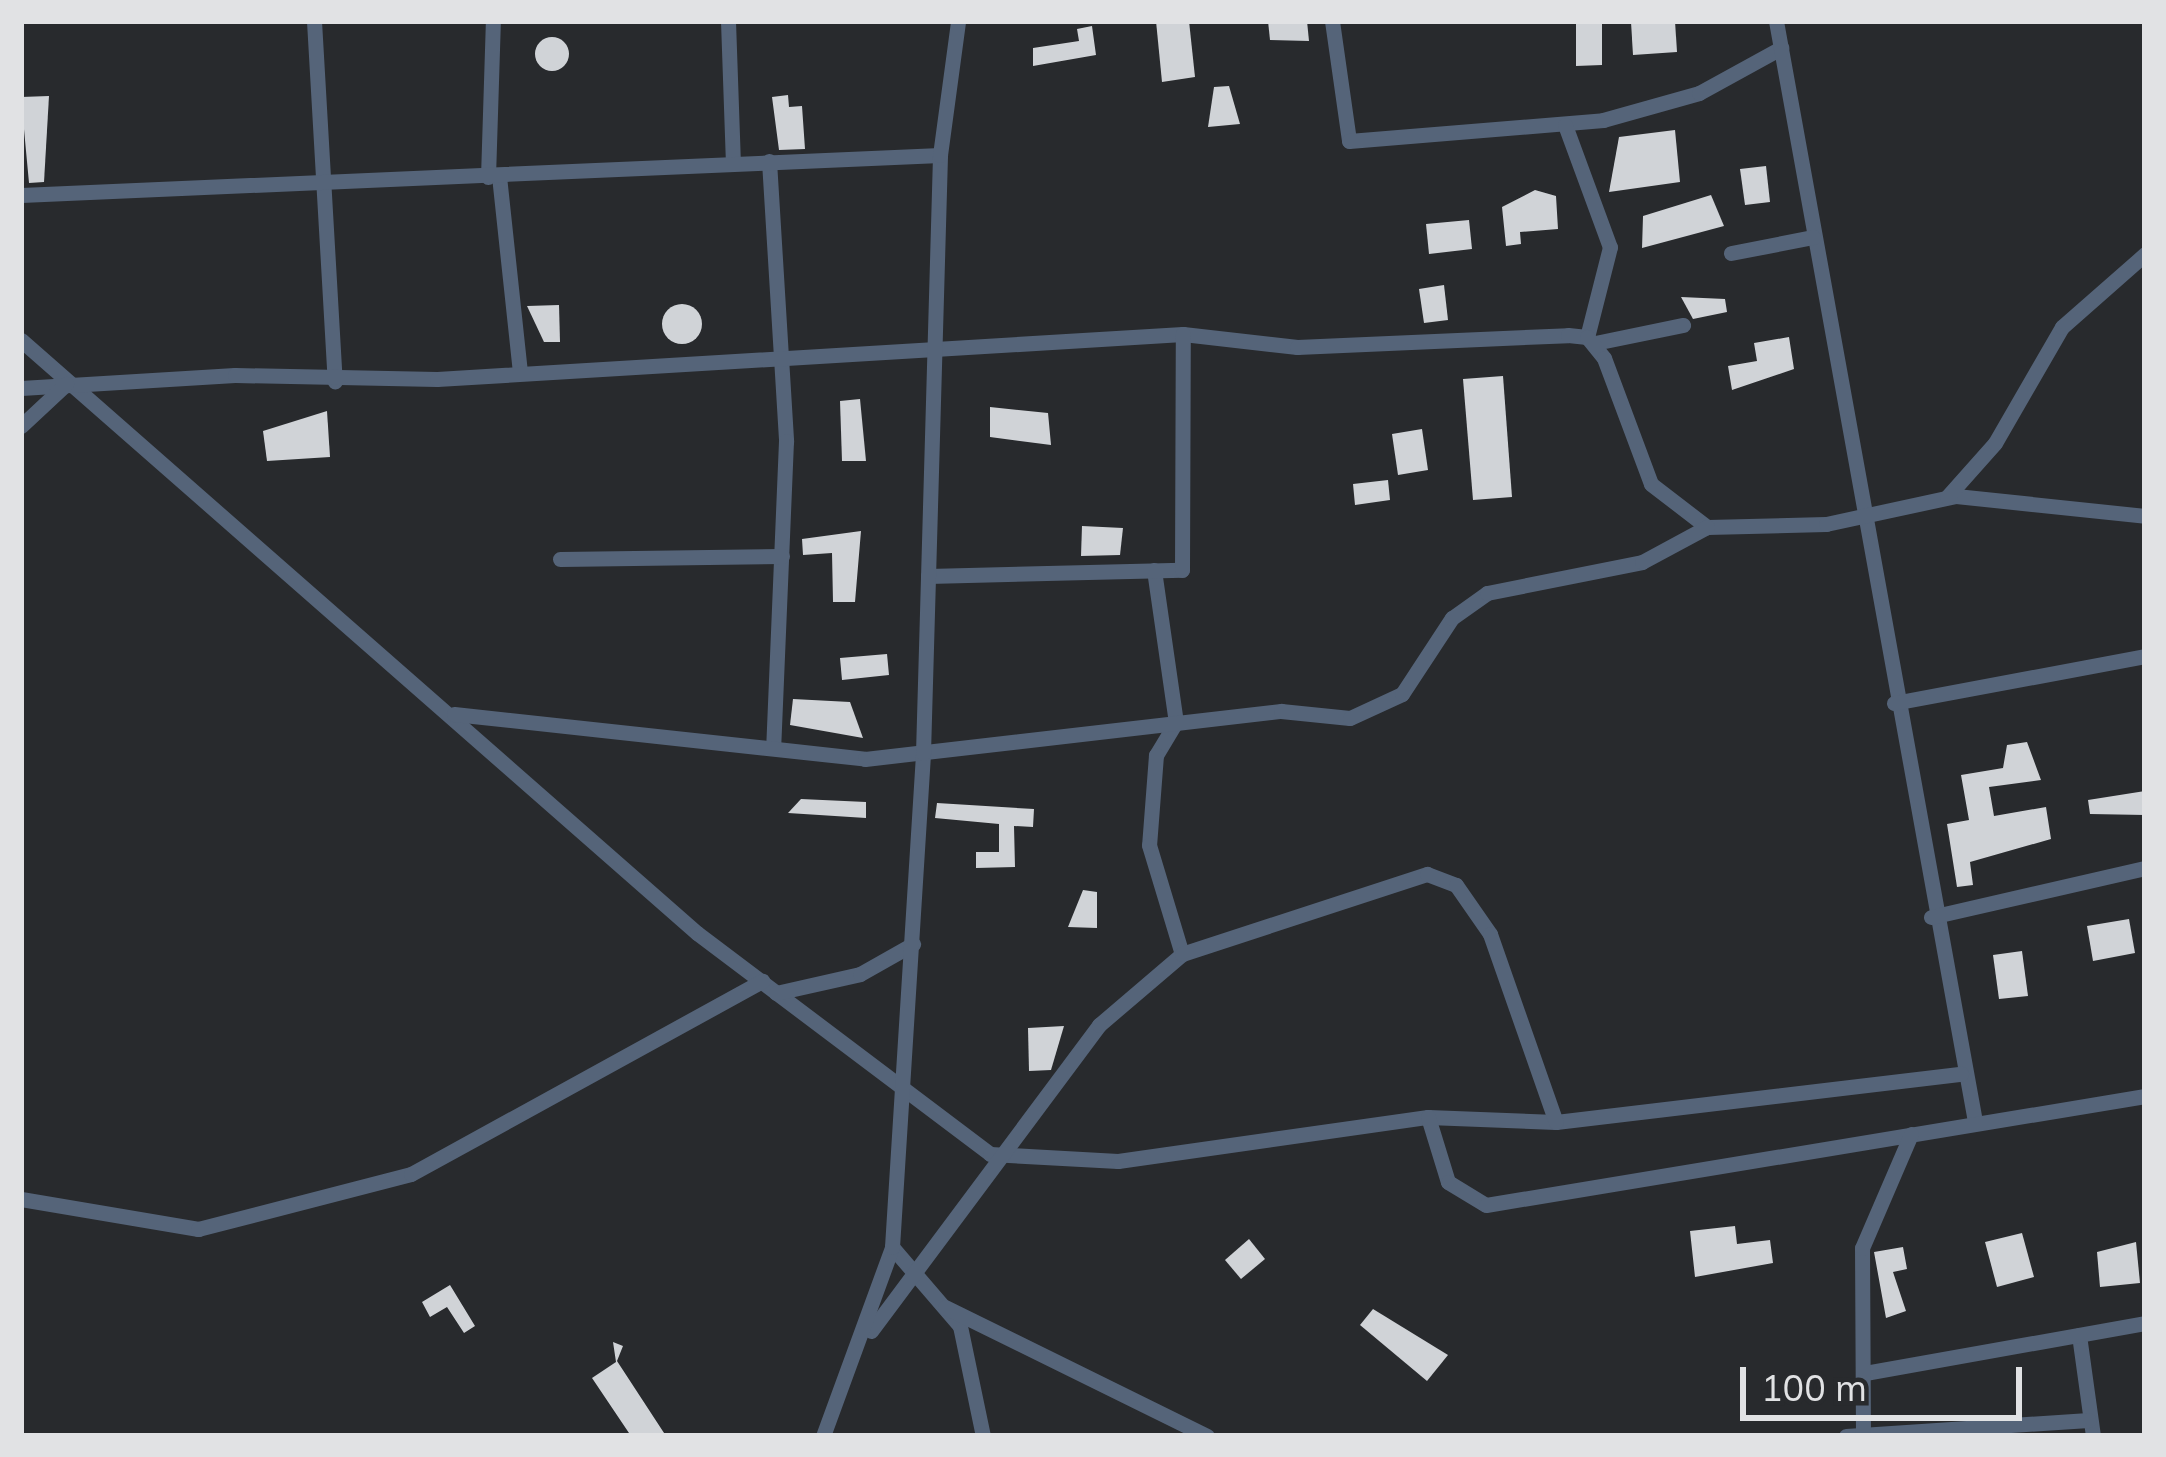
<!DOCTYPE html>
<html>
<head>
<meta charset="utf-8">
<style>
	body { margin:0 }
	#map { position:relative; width:2166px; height:1457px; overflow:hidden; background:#282a2d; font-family:Mulish,sans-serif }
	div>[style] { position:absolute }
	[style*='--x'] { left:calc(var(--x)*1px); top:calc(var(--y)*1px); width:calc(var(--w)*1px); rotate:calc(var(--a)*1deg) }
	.building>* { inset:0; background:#d0d3d7 }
	.round { border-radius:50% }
	.street>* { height:15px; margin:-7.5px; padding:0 7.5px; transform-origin:7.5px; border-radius:7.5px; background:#556479 }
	span { translate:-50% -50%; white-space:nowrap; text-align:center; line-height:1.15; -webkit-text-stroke:12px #282a2d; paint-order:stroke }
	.frame { position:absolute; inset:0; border:24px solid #e1e2e4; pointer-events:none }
	.scale { position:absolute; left:1740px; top:1367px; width:282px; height:54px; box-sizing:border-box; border:6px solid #e1e2e4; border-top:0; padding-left:15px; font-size:36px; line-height:42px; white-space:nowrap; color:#e1e2e4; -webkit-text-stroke:9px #282a2d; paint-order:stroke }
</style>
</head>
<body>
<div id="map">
	<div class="building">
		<i style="clip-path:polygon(1156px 21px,1189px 21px,1195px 77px,1162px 82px)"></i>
		<i style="clip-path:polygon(1268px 21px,1307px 21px,1309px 41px,1270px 40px)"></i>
		<i style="clip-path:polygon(1576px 21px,1602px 21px,1602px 65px,1576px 66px)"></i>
		<i style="clip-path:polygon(1675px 21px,1677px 52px,1633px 55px,1631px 22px)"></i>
		<i style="clip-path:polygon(1092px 26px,1096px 55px,1033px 66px,1033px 48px,1079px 41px,1077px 29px)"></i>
		<i class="round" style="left:535px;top:37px;width:34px;height:34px"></i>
		<i style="clip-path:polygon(1229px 86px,1240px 124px,1208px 127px,1214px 87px)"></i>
		<i style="clip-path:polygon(788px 95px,789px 107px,802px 106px,805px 149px,779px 150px,772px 97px)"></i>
		<i style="clip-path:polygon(49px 96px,44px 182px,29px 183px,21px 97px)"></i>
		<i style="clip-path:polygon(1675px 130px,1680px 182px,1609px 192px,1619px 137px)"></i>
		<i style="clip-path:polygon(1766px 166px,1770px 202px,1745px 205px,1740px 169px)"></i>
		<i style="clip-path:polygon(1535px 190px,1556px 196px,1558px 229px,1520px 232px,1521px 244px,1506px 246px,1502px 207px)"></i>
		<i style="clip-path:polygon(1711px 195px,1724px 226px,1642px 248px,1643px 216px)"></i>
		<i style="clip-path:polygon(1469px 220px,1472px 249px,1429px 254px,1426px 224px)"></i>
		<i style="clip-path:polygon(1444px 285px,1448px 320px,1424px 323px,1419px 289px)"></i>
		<i style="clip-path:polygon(1681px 297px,1725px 299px,1727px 312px,1693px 319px)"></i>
		<i class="round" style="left:662px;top:304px;width:40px;height:40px"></i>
		<i style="clip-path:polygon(559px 305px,560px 342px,544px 342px,527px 306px)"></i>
		<i style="clip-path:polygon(1789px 337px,1794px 369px,1732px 390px,1728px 366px,1757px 361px,1754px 343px)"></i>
		<i style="clip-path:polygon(1503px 376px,1512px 497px,1473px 500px,1463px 379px)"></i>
		<i style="clip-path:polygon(860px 399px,866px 461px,842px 461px,840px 401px)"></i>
		<i style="clip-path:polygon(990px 407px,1048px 413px,1051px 445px,990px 437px)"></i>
		<i style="clip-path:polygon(327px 411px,330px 457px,267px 461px,263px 431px)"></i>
		<i style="clip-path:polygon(1422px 429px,1428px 470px,1398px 475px,1392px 434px)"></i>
		<i style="clip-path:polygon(1388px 480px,1390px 500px,1355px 505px,1353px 484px)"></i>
		<i style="clip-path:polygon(1082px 526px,1123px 528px,1120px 555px,1081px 556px)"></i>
		<i style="clip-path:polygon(861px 531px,855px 602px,833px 602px,832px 553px,803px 555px,802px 539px)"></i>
		<i style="clip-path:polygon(887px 654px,889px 675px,842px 680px,840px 658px)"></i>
		<i style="clip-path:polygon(793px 699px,850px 702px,863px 738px,790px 725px)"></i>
		<i style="clip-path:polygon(2027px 742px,2041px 780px,1989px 787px,1994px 816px,2046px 807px,2051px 839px,1970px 862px,1973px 885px,1957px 887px,1947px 824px,1969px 820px,1961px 775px,2003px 768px,2007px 745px)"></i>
		<i style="clip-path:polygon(2145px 791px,2145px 815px,2090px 814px,2088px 800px)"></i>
		<i style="clip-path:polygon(801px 799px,866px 802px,866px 818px,788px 813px)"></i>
		<i style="clip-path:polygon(937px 803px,1034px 809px,1033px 827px,1014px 826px,1015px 867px,976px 868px,976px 852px,999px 852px,999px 824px,935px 818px)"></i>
		<i style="clip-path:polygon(1083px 890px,1097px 892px,1097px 928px,1068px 927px)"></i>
		<i style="clip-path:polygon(2129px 919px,2135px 953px,2093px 961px,2087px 926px)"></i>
		<i style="clip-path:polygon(2022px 951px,2028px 996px,1999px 999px,1993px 955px)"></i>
		<i style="clip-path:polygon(1064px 1026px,1051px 1070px,1029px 1071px,1028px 1028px)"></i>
		<i style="clip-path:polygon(1735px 1226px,1737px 1244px,1770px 1240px,1773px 1263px,1695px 1277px,1690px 1231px)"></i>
		<i style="clip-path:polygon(2022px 1233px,2034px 1277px,1997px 1287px,1985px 1242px)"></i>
		<i style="clip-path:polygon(1249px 1239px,1265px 1259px,1241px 1279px,1225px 1260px)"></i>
		<i style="clip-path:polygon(2136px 1242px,2140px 1283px,2100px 1287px,2097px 1252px)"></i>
		<i style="clip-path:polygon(1903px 1247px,1907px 1269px,1893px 1272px,1906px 1311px,1886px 1318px,1874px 1252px)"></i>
		<i style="clip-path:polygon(450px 1285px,475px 1326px,464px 1333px,447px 1307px,430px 1317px,422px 1302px)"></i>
		<i style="clip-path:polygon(1373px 1309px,1448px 1355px,1427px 1381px,1360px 1325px)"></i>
		<i style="clip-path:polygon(613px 1342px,623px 1346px,617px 1361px,666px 1436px,631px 1436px,592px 1378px,616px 1362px)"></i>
	</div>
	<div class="street">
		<i style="--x:314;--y:21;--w:361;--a:86.7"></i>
		<i style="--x:728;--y:21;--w:140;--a:88"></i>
		<i style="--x:1332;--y:21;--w:121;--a:81.9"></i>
		<i style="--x:1349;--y:141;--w:255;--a:-4.7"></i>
		<i style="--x:1603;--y:120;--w:100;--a:-15.7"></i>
		<i style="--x:1699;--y:93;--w:94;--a:-28.8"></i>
		<i style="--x:1776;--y:21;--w:1118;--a:79.75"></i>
		<i style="--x:1565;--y:125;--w:130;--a:69.8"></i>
		<i style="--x:1610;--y:247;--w:93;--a:104.3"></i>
		<i style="--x:769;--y:161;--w:281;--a:86.5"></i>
		<i style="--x:786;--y:441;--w:305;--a:92.4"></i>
		<i style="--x:499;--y:176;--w:198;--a:83.9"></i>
		<i style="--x:488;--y:177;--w:156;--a:-88.2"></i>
		<i style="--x:21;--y:195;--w:920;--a:-2.49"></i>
		<i style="--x:1731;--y:253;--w:84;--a:-11"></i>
		<i style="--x:21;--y:340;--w:899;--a:41.26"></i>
		<i style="--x:697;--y:933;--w:367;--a:37"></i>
		<i style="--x:990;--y:1154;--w:128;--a:3.1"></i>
		<i style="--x:1118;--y:1161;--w:313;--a:-8.1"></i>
		<i style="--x:1428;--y:1117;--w:128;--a:2.2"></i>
		<i style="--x:1556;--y:1122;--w:408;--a:-6.8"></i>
		<i style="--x:1595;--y:343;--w:90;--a:-11.6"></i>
		<i style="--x:21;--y:388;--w:214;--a:-3.5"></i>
		<i style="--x:235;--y:375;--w:202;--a:1.1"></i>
		<i style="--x:437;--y:379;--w:747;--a:-3.45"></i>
		<i style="--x:1183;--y:334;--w:115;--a:6.5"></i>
		<i style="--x:1297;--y:347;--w:271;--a:-2.5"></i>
		<i style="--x:1568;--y:335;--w:19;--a:6"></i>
		<i style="--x:1587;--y:337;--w:27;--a:51"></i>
		<i style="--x:1604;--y:358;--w:134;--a:69.5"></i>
		<i style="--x:1651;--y:484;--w:71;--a:37.5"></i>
		<i style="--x:1707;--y:527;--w:119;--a:-1.4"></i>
		<i style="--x:1826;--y:524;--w:133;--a:-12.2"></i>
		<i style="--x:1956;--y:496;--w:190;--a:6"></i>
		<i style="--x:21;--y:426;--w:62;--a:-43"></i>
		<i style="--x:1947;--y:497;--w:72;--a:-48.4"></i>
		<i style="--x:1995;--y:443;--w:134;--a:-60"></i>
		<i style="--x:2062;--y:327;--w:111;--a:-41.3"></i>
		<i style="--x:560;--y:559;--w:222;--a:-0.8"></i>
		<i style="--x:1154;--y:570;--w:154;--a:81.8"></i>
		<i style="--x:1176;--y:722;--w:39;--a:121"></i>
		<i style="--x:1156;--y:755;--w:90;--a:94.4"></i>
		<i style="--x:1149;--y:845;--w:114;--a:73.2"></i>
		<i style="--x:928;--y:576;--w:254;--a:-1.4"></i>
		<i style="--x:1182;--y:570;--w:236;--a:-89.8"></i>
		<i style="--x:1894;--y:703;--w:255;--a:-10.6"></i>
		<i style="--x:454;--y:714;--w:413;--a:6.2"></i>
		<i style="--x:865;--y:759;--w:419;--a:-6.6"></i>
		<i style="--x:1281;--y:711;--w:69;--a:5.8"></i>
		<i style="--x:1350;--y:718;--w:57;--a:-24.8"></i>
		<i style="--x:1402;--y:694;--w:91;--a:-56.7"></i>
		<i style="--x:1452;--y:618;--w:43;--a:-35.5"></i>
		<i style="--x:1487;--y:593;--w:158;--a:-11.3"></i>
		<i style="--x:1642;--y:562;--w:74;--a:-28.3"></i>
		<i style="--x:1931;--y:917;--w:220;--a:-12.9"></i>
		<i style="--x:776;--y:993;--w:86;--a:-12.7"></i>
		<i style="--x:860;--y:974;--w:61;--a:-29.5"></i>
		<i style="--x:1428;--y:1117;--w:68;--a:72.9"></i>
		<i style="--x:1448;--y:1182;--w:44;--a:31.2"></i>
		<i style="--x:1486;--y:1205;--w:668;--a:-9.39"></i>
		<i style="--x:21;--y:1199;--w:180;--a:9.6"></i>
		<i style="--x:198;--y:1229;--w:220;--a:-14.5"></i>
		<i style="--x:411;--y:1174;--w:401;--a:-28.8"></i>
		<i style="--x:892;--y:1247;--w:104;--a:49.3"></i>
		<i style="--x:960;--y:1326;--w:112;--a:78.2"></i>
		<i style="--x:945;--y:1307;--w:292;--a:26.2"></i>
		<i style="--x:871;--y:1331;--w:382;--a:-53.3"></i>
		<i style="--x:1099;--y:1025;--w:109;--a:-40.5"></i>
		<i style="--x:1182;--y:954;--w:258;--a:-18.1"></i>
		<i style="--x:1427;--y:874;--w:31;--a:21"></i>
		<i style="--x:1456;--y:885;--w:60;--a:55.2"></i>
		<i style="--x:1490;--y:934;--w:199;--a:70.7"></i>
		<i style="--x:2079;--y:1335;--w:102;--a:82.1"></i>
		<i style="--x:1865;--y:1373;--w:284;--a:-10.1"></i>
		<i style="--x:823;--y:1436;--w:201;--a:-69.9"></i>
		<i style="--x:892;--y:1247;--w:495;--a:-86.4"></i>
		<i style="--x:923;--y:753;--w:598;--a:-88.37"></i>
		<i style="--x:940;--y:155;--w:135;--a:-82.3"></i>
		<i style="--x:1846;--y:1436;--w:243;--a:-3.8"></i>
		<i style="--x:1863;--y:1436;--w:188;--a:-90.3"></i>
		<i style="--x:1862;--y:1248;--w:124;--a:-66.7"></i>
	</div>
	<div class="frame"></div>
	<div class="scale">100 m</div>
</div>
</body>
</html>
